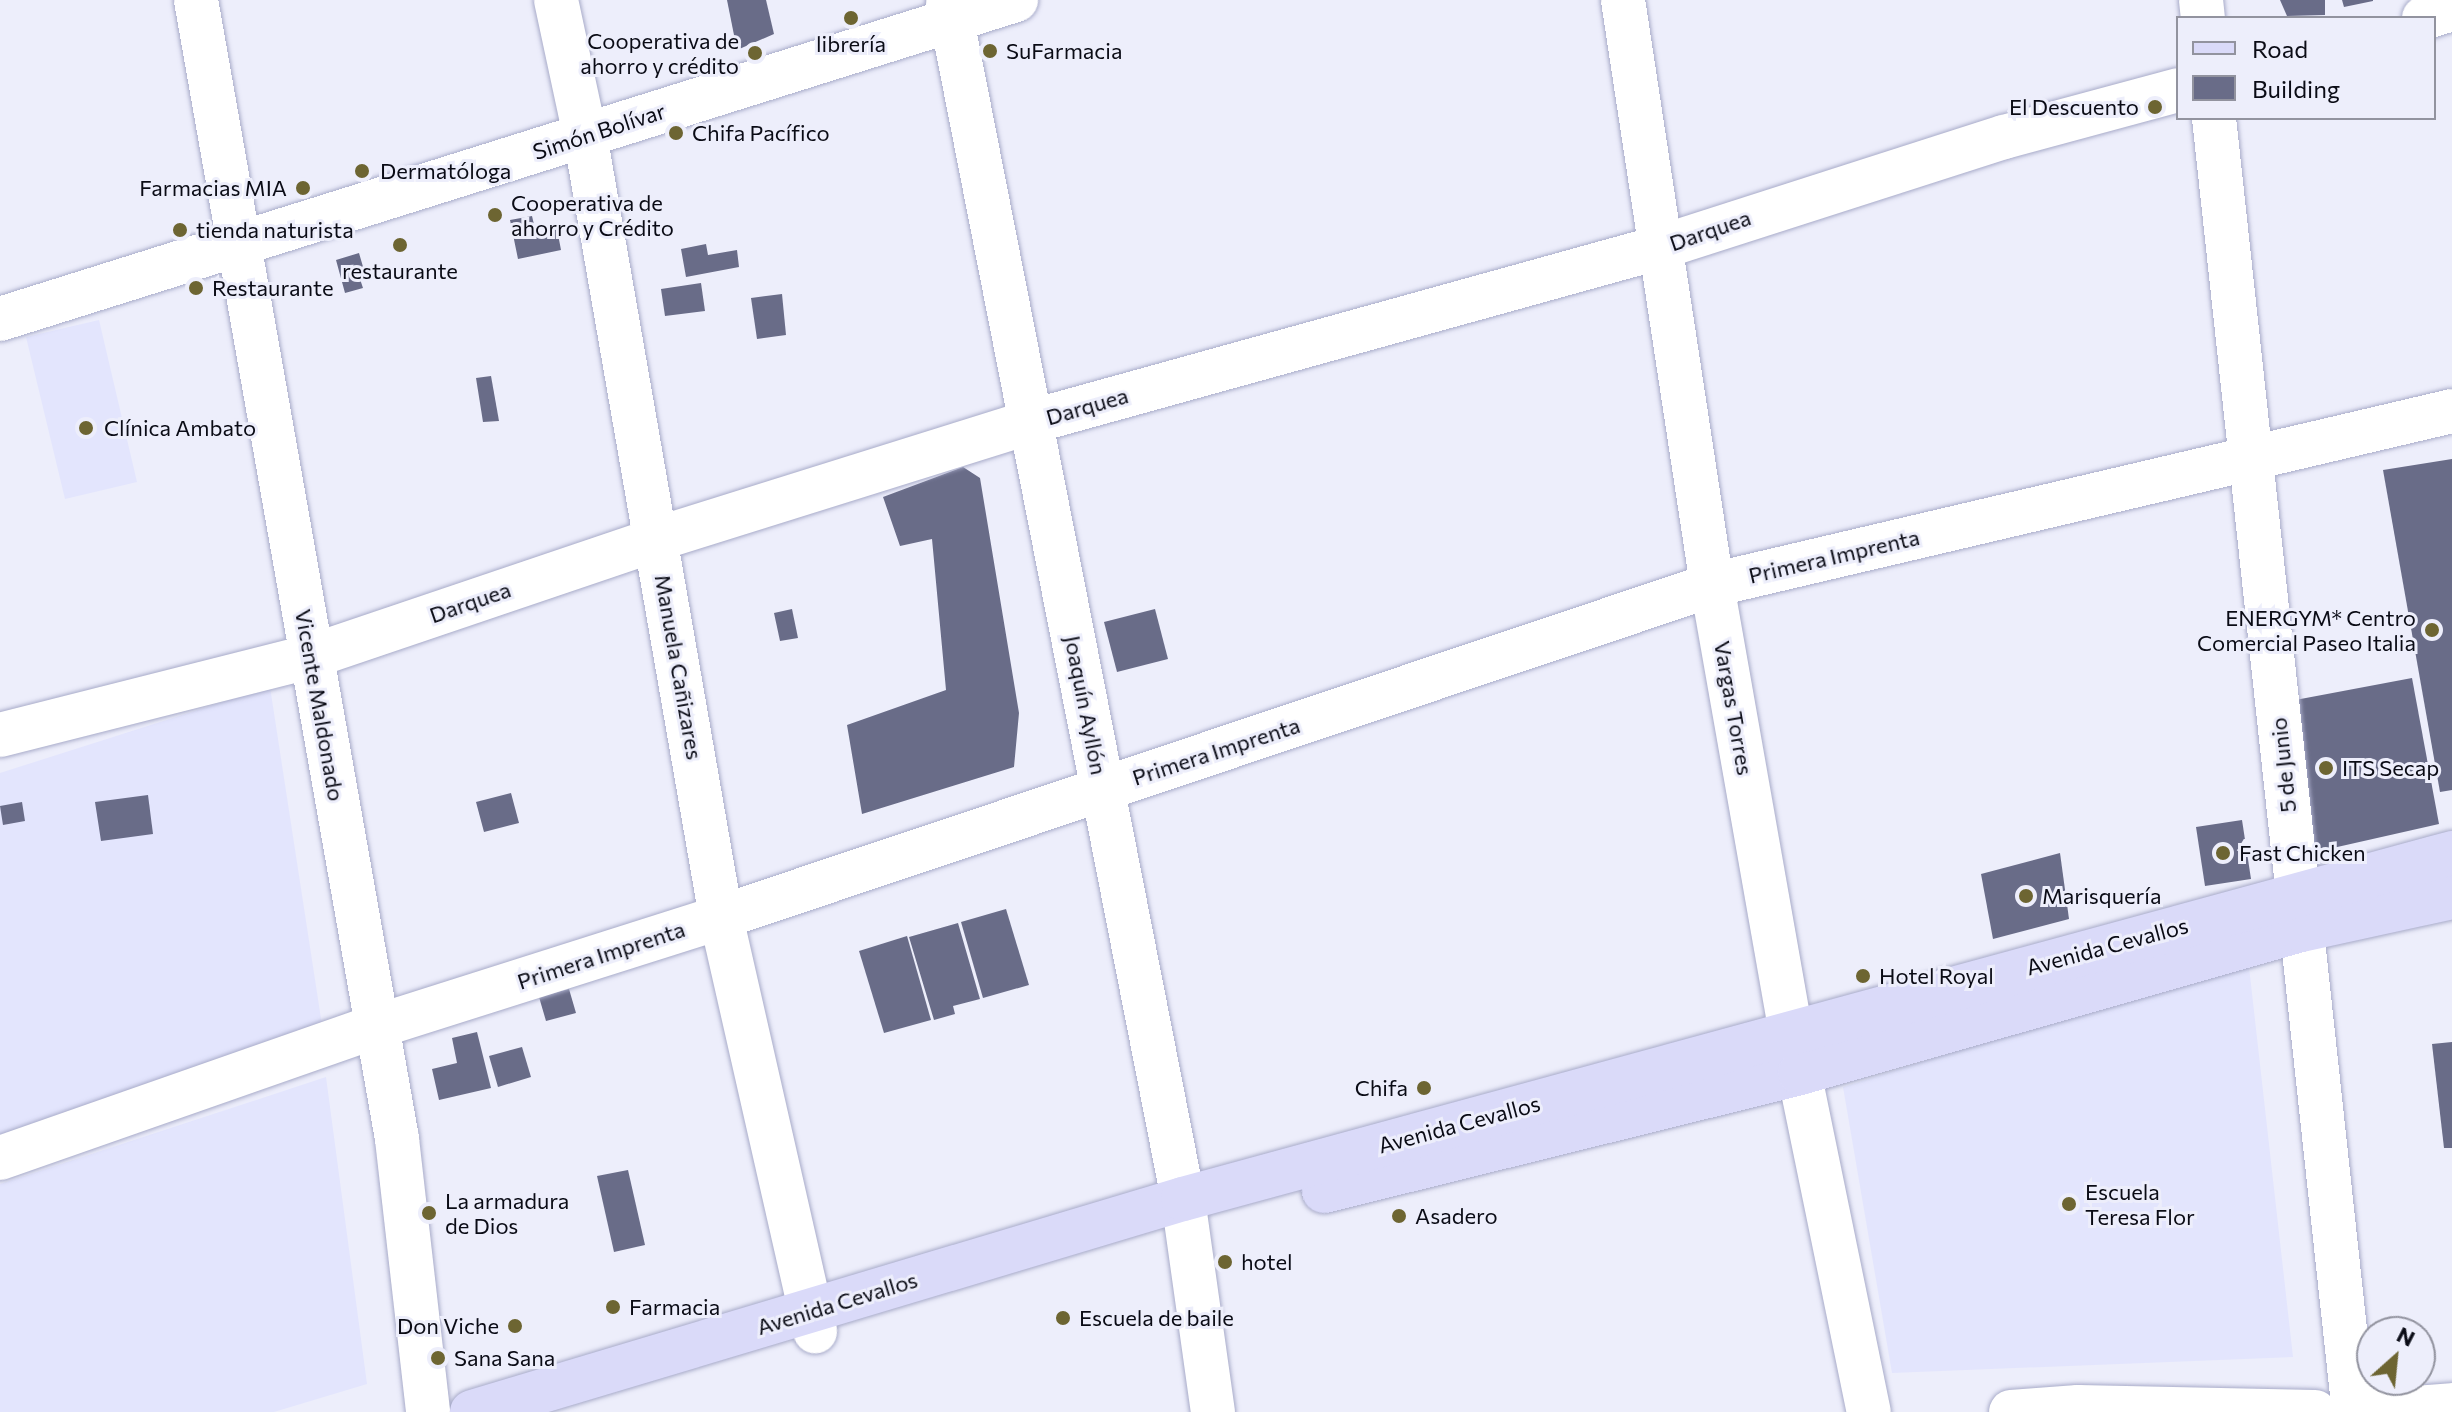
<!DOCTYPE html>
<html>
<head>
<meta charset="utf-8">
<style>
	body { margin:0 }
	#map { position:relative; width:2452px; height:1412px; overflow:hidden; background:#edeefb; font-family:Commissioner,sans-serif }
	div>[style] { position:absolute }
	[style*='--x'] { left:calc(var(--x)*1px); top:calc(var(--y)*1px); width:calc(var(--w)*1px); rotate:calc(var(--a)*1deg) }
	.built>* { inset:0; background:#e3e5fd }
	.building>* { inset:0; background:#696c88 }
	.roads { filter:drop-shadow(0 0 2px #a8abc9) drop-shadow(0 0 2px #a8abc9) }
	.minor>* { height:44px; margin:-22px; padding:0 22px; transform-origin:22px; border-radius:22px; background:#fff }
	.tertiary>* { height:44px; margin:-22px; padding:0 22px; transform-origin:22px; border-radius:22px; background:#fff }
	.secondary>* { height:44px; margin:-22px; padding:0 22px; transform-origin:22px; border-radius:22px; background:#dadaf9 }
	.dots>* { width:22px; height:22px; translate:-50% -50%; box-sizing:border-box; border:4px solid #edeefb; border-radius:50% }
	span { translate:-50% -50%; white-space:nowrap; text-align:center; line-height:1.15; -webkit-text-stroke:6px #edeefb; paint-order:stroke }
	.poi-label { font-size:22px; color:#0a0b15 }
	.right { translate:-100% -50%; text-align:right }
	.left { translate:0 -50%; text-align:left }
	.street-label { font-size:22px; color:#0a0b15 }
	.legend { position:absolute; left:2176px; top:16px; width:260px; height:104px; box-sizing:border-box; background:#edeefb; border:2px solid #92939f; margin:0; padding:10px 14px; list-style:none; font-size:24px; color:#0a0b15 }
	.legend li { display:flex; align-items:center; gap:16px; height:40px }
	.legend b { width:40px; border:2px solid #92939f }
	.north { position:absolute; left:2356px; top:1316px; width:80px; height:80px; box-sizing:border-box; background:#edeefb; border:2px solid #92939f; border-radius:50%; rotate:27deg; font-size:22px; font-weight:700; line-height:32px; text-align:center; color:#0a0b15 }
	.north::after { content:''; display:block; margin:auto; width:28px; height:36px; background:#6d6532; clip-path:polygon(50% 0,100% 100%,50% 72%,0 100%) }
</style>
</head>
<body>
<div id="map">
	<div class="built">
		<i style="clip-path:polygon(99px 320px,137px 482px,65px 499px,26px 337px)"></i>
		<i style="clip-path:polygon(270px 687px,322px 1025px,0 1137px,0 773px)"></i>
		<i style="clip-path:polygon(2248px 958px,2293px 1357px,1892px 1373px,1843px 1087px)"></i>
		<i style="clip-path:polygon(326px 1077px,367px 1384px,274px 1412px,0 1412px,0 1184px)"></i>
	</div>
	<div class="building">
		<i style="clip-path:polygon(727px 0,766px 0,774px 34px,737px 50px)"></i>
		<i style="clip-path:polygon(2280px 0,2325px 0,2325px 15px,2287px 16px)"></i>
		<i style="clip-path:polygon(2342px 0,2373px 0,2373px 1px,2344px 7px)"></i>
		<i style="clip-path:polygon(532px 216px,536px 233px,557px 229px,561px 250px,518px 259px,510px 220px)"></i>
		<i style="clip-path:polygon(706px 244px,708px 255px,737px 250px,739px 267px,686px 277px,681px 249px)"></i>
		<i style="clip-path:polygon(359px 253px,366px 277px,360px 279px,363px 288px,345px 293px,336px 260px)"></i>
		<i style="clip-path:polygon(701px 283px,705px 311px,665px 316px,661px 289px)"></i>
		<i style="clip-path:polygon(782px 294px,786px 335px,757px 339px,751px 298px)"></i>
		<i style="clip-path:polygon(491px 376px,499px 421px,483px 422px,476px 378px)"></i>
		<i style="clip-path:polygon(2452px 459px,2452px 790px,2440px 792px,2383px 470px)"></i>
		<i style="clip-path:polygon(963px 467px,980px 478px,1019px 713px,1014px 767px,862px 814px,847px 725px,946px 690px,932px 539px,900px 546px,883px 497px)"></i>
		<i style="clip-path:polygon(792px 609px,798px 638px,780px 641px,774px 613px)"></i>
		<i style="clip-path:polygon(1155px 609px,1168px 659px,1117px 672px,1104px 622px)"></i>
		<i style="clip-path:polygon(2412px 678px,2439px 824px,2324px 850px,2299px 833px,2279px 703px)"></i>
		<i style="clip-path:polygon(511px 793px,519px 823px,484px 832px,476px 802px)"></i>
		<i style="clip-path:polygon(148px 795px,153px 834px,101px 841px,95px 802px)"></i>
		<i style="clip-path:polygon(22px 802px,25px 821px,3px 825px,0 806px)"></i>
		<i style="clip-path:polygon(2242px 820px,2251px 879px,2205px 886px,2196px 827px)"></i>
		<i style="clip-path:polygon(2060px 853px,2069px 919px,1993px 939px,1981px 874px)"></i>
		<i style="clip-path:polygon(1006px 909px,1029px 985px,983px 998px,961px 922px)"></i>
		<i style="clip-path:polygon(958px 923px,980px 999px,953px 1006px,955px 1014px,934px 1020px,909px 937px)"></i>
		<i style="clip-path:polygon(907px 936px,931px 1020px,884px 1033px,859px 951px)"></i>
		<i style="clip-path:polygon(569px 989px,576px 1013px,546px 1021px,539px 997px)"></i>
		<i style="clip-path:polygon(477px 1032px,491px 1088px,439px 1100px,432px 1069px,457px 1063px,452px 1038px)"></i>
		<i style="clip-path:polygon(2452px 1042px,2452px 1148px,2444px 1148px,2432px 1044px)"></i>
		<i style="clip-path:polygon(522px 1047px,531px 1077px,498px 1087px,489px 1056px)"></i>
		<i style="clip-path:polygon(628px 1170px,645px 1245px,614px 1252px,597px 1176px)"></i>
	</div>
	<div class="roads">
		<div class="minor">
			<i style="--x:196;--y:0;--w:1157;--a:79.99"></i>
			<i style="--x:397;--y:1139;--w:275;--a:83.5"></i>
			<i style="--x:556;--y:0;--w:138;--a:77.9"></i>
			<i style="--x:585;--y:135;--w:794;--a:80.13"></i>
			<i style="--x:721;--y:917;--w:425;--a:77.2"></i>
			<i style="--x:948;--y:0;--w:1222;--a:78.91"></i>
			<i style="--x:1183;--y:1199;--w:215;--a:82"></i>
			<i style="--x:1623;--y:0;--w:592;--a:81.35"></i>
			<i style="--x:1712;--y:585;--w:455;--a:80"></i>
			<i style="--x:1791;--y:1033;--w:387;--a:78.4"></i>
			<i style="--x:2201;--y:0;--w:18;--a:84"></i>
			<i style="--x:2424;--y:18;--w:29;--a:-18"></i>
			<i style="--x:2214;--y:118;--w:1302;--a:83.83"></i>
			<i style="--x:0;--y:735;--w:322;--a:-14.2"></i>
			<i style="--x:312;--y:656;--w:364;--a:-18.7"></i>
			<i style="--x:657;--y:539;--w:391;--a:-17.4"></i>
			<i style="--x:1030;--y:422;--w:655;--a:-15.5"></i>
			<i style="--x:1661;--y:247;--w:360;--a:-17.8"></i>
			<i style="--x:2004;--y:137;--w:180;--a:-15.1"></i>
			<i style="--x:0;--y:1158;--w:397;--a:-19.3"></i>
			<i style="--x:375;--y:1027;--w:363;--a:-17.6"></i>
			<i style="--x:721;--y:917;--w:1045;--a:-18.52"></i>
			<i style="--x:1712;--y:585;--w:760;--a:-13.23"></i>
		</div>
		<div class="tertiary">
			<i style="--x:0;--y:319;--w:1065;--a:-17.43"></i>
			<i style="--x:2011;--y:1412;--w:67;--a:-4.3"></i>
			<i style="--x:2078;--y:1407;--w:237;--a:1.2"></i>
			<i style="--x:2364;--y:1412;--w:88;--a:-4.5"></i>
		</div>
		<div class="secondary">
			<i style="--x:1324;--y:1191;--w:490;--a:-13.9"></i>
			<i style="--x:1800;--y:1073;--w:521;--a:-15.93"></i>
			<i style="--x:2301;--y:930;--w:155;--a:-12.3"></i>
			<i style="--x:472;--y:1412;--w:742;--a:-16.68"></i>
			<i style="--x:1183;--y:1199;--w:1315;--a:-15.25"></i>
		</div>
	</div>
	<div class="dots">
		<i style="left:851px;top:18px;background:#6d6532"></i>
		<i style="left:990px;top:51px;background:#6d6532"></i>
		<i style="left:755px;top:53px;background:#6d6532"></i>
		<i style="left:2155px;top:107px;background:#6d6532"></i>
		<i style="left:676px;top:133px;background:#6d6532"></i>
		<i style="left:362px;top:171px;background:#6d6532"></i>
		<i style="left:303px;top:188px;background:#6d6532"></i>
		<i style="left:495px;top:215px;background:#6d6532"></i>
		<i style="left:180px;top:230px;background:#6d6532"></i>
		<i style="left:400px;top:245px;background:#6d6532"></i>
		<i style="left:196px;top:288px;background:#6d6532"></i>
		<i style="left:86px;top:428px;background:#6d6532"></i>
		<i style="left:2432px;top:630px;background:#6d6532"></i>
		<i style="left:2326px;top:768px;background:#6d6532"></i>
		<i style="left:2223px;top:853px;background:#6d6532"></i>
		<i style="left:2026px;top:896px;background:#6d6532"></i>
		<i style="left:1863px;top:976px;background:#6d6532"></i>
		<i style="left:1424px;top:1088px;background:#6d6532"></i>
		<i style="left:2069px;top:1204px;background:#6d6532"></i>
		<i style="left:429px;top:1213px;background:#6d6532"></i>
		<i style="left:1399px;top:1216px;background:#6d6532"></i>
		<i style="left:1225px;top:1262px;background:#6d6532"></i>
		<i style="left:613px;top:1307px;background:#6d6532"></i>
		<i style="left:1063px;top:1318px;background:#6d6532"></i>
		<i style="left:515px;top:1326px;background:#6d6532"></i>
		<i style="left:438px;top:1358px;background:#6d6532"></i>
	</div>
	<div class="poi-label">
		<span class="right" style="left:739px;top:53px">Cooperativa de<br>ahorro y crédito</span>
		<span style="left:851px;top:44px">librería</span>
		<span class="left" style="left:1006px;top:51px">SuFarmacia</span>
		<span class="right" style="left:2139px;top:107px">El Descuento</span>
		<span class="left" style="left:692px;top:133px">Chifa Pacífico</span>
		<span class="left" style="left:380px;top:171px">Dermatóloga</span>
		<span class="right" style="left:287px;top:188px">Farmacias MIA</span>
		<span class="left" style="left:511px;top:215px">Cooperativa de<br>ahorro y Crédito</span>
		<span class="left" style="left:196px;top:230px">tienda naturista</span>
		<span style="left:400px;top:271px">restaurante</span>
		<span class="left" style="left:212px;top:288px">Restaurante</span>
		<span class="left" style="left:104px;top:428px">Clínica Ambato</span>
		<span class="right" style="left:2416px;top:630px">ENERGYM* Centro<br>Comercial Paseo Italia</span>
		<span class="left" style="left:2342px;top:768px">ITS Secap</span>
		<span class="left" style="left:2239px;top:853px">Fast Chicken</span>
		<span class="left" style="left:2042px;top:896px">Marisquería</span>
		<span class="left" style="left:1879px;top:976px">Hotel Royal</span>
		<span class="right" style="left:1408px;top:1088px">Chifa</span>
		<span class="left" style="left:2085px;top:1204px">Escuela<br>Teresa Flor</span>
		<span class="left" style="left:445px;top:1213px">La armadura<br>de Dios</span>
		<span class="left" style="left:1415px;top:1216px">Asadero</span>
		<span class="left" style="left:1241px;top:1262px">hotel</span>
		<span class="left" style="left:629px;top:1307px">Farmacia</span>
		<span class="left" style="left:1079px;top:1318px">Escuela de baile</span>
		<span class="right" style="left:499px;top:1326px">Don Viche</span>
		<span class="left" style="left:454px;top:1358px">Sana Sana</span>
	</div>
	<div class="street-label">
		<span style="left:599px;top:131px;rotate:-18deg">Simón Bolívar</span>
		<span style="left:1710px;top:230px;rotate:-19deg">Darquea</span>
		<span style="left:1087px;top:406px;rotate:-16deg">Darquea</span>
		<span style="left:1834px;top:556px;rotate:-13deg">Primera Imprenta</span>
		<span style="left:470px;top:602px;rotate:-19deg">Darquea</span>
		<span style="left:679px;top:667px;rotate:80deg">Manuela Cañizares</span>
		<span style="left:320px;top:705px;rotate:80deg">Vicente Maldonado</span>
		<span style="left:1086px;top:705px;rotate:79deg">Joaquín Ayllón</span>
		<span style="left:1734px;top:708px;rotate:80deg">Vargas Torres</span>
		<span style="left:1216px;top:751px;rotate:-18deg">Primera Imprenta</span>
		<span style="left:2283px;top:765px;rotate:-96deg">5 de Junio</span>
		<span style="left:2107px;top:946px;rotate:-15deg">Avenida Cevallos</span>
		<span style="left:601px;top:955px;rotate:-18deg">Primera Imprenta</span>
		<span style="left:1459px;top:1124px;rotate:-15deg">Avenida Cevallos</span>
		<span style="left:837px;top:1303px;rotate:-17deg">Avenida Cevallos</span>
	</div>
	<ul class="legend">
	<li><b style="height:10px;background:#dadaf9"></b>Road</li>
	<li><b style="height:22px;background:#696c88"></b>Building</li>
	</ul>
	<div class="north">N</div>
</div>
</body>
</html>
